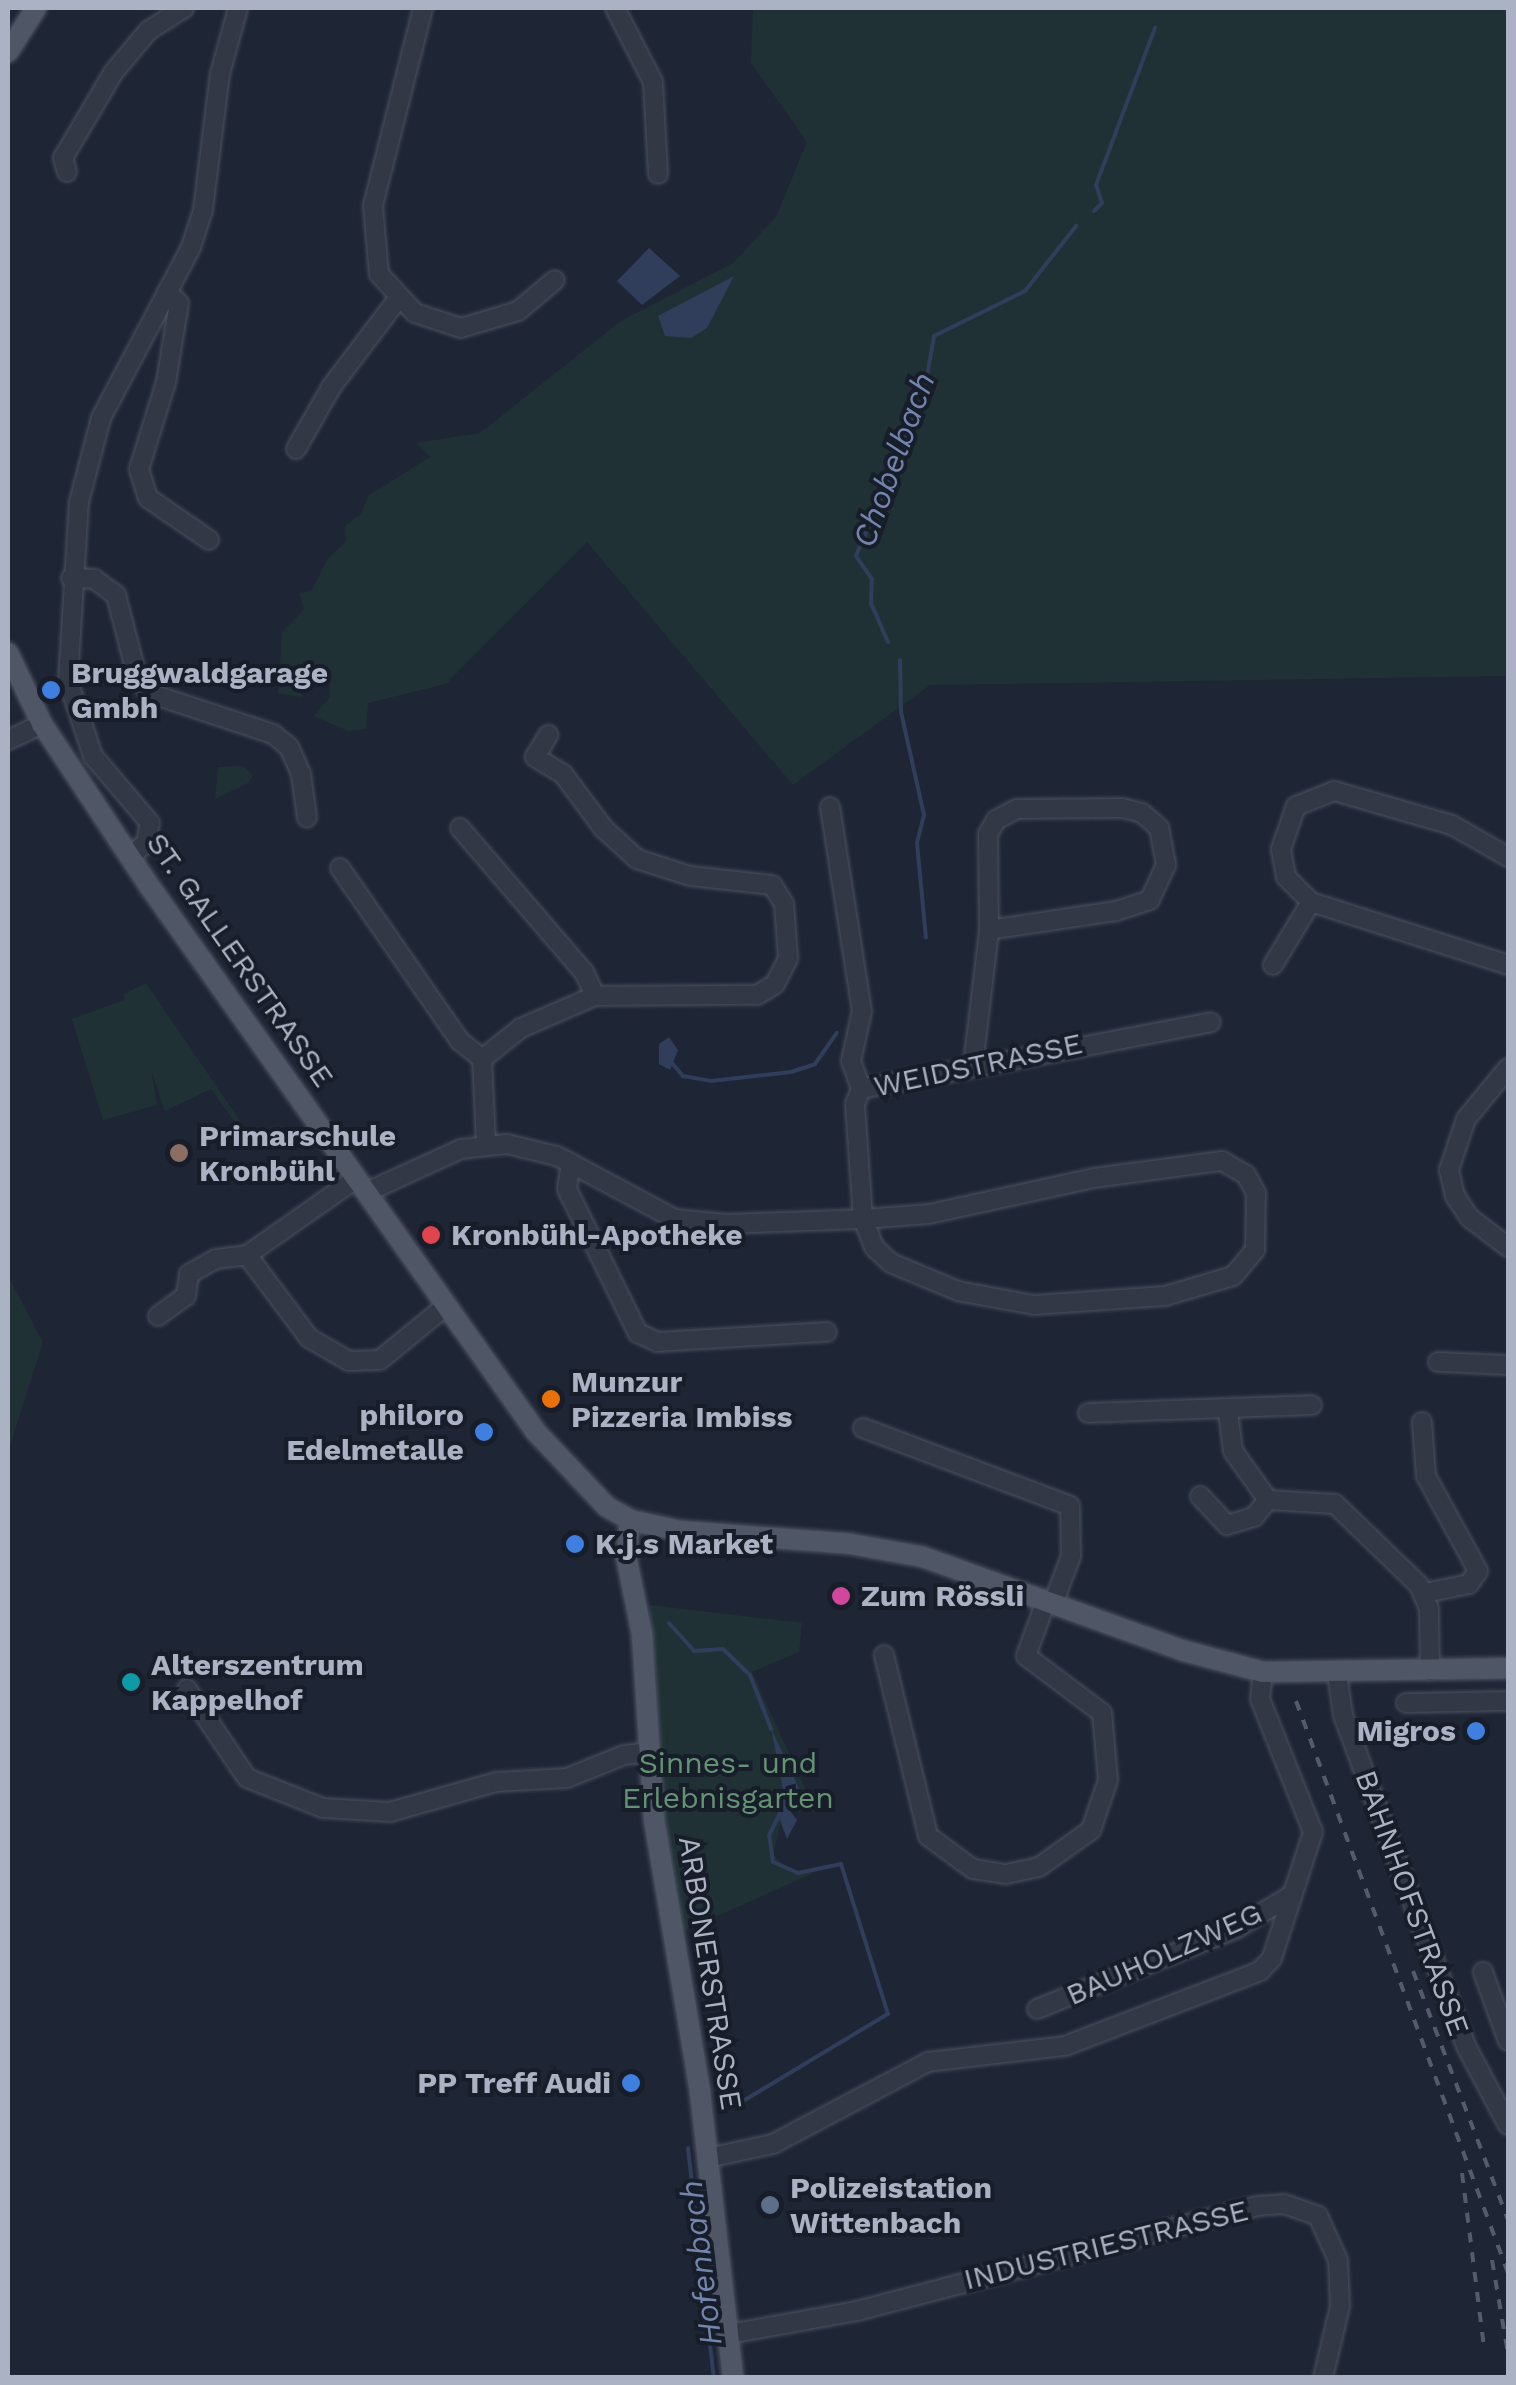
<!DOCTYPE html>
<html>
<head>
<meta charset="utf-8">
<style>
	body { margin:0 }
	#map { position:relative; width:1516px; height:2385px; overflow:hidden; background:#1e2535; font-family:"Work Sans",sans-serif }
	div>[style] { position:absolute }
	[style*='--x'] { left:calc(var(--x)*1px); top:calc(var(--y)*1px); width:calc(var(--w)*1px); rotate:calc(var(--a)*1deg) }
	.green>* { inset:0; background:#203136 }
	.water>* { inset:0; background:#303d5b }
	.stream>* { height:4px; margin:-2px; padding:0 2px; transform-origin:2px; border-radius:2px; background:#303d5b }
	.roads { filter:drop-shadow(0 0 2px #4c5261) drop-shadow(0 0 2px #4c5261) }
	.minor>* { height:18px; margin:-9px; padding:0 9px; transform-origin:9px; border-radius:9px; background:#323846 }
	.major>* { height:20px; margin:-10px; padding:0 10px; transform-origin:10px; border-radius:10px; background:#4f5666 }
	.rail>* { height:4px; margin-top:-2px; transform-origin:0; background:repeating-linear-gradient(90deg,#535b6d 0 10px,transparent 0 20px) }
	.dots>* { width:28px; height:28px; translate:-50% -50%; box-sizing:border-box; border:5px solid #181d2a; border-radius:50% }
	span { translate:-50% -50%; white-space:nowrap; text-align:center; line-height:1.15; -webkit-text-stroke:8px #181d2a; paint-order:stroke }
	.poi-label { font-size:30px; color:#abb2c3; font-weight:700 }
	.left { translate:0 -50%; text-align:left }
	.right { translate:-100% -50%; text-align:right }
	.street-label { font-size:30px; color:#abb2c3 }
	.park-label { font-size:30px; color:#649374 }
	.water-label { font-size:32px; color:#7385ac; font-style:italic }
	.frame { position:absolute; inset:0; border:10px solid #abb2c3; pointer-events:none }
</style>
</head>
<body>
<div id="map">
	<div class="green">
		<i style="clip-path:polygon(753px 8px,1508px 8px,1508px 676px,930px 685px,793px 785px,587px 542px,446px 684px,368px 703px,366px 729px,348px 731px,314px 716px,330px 697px,329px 681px,303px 681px,301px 697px,278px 693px,282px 632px,304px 610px,300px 593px,311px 591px,329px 557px,346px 542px,345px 526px,361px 514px,368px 496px,430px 457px,416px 443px,480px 433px,621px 321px,733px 263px,776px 217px,807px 142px,751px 63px)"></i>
		<i style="clip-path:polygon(243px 766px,253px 775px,248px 783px,215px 799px,218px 767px)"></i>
		<i style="clip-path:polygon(146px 983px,245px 1128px,241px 1131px,211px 1089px,165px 1111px,151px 1069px,157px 1105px,103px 1120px,72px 1019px,125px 1000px,124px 994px)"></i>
		<i style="clip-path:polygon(8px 1276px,43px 1342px,8px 1452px)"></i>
		<i style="clip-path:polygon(649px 1605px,802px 1623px,799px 1652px,752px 1672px,816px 1812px,794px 1811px,782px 1819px,773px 1854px,788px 1870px,814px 1873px,679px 1933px,668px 1875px)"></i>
	</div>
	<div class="water">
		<i style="clip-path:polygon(649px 248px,680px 276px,642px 305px,617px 281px)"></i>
		<i style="clip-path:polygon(734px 276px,707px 328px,691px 338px,665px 336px,658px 316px)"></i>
		<i style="clip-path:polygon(669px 1037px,678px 1050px,670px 1070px,659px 1064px,659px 1044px)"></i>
		<i style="clip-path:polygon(771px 1728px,807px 1806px,790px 1811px,797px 1820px,787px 1839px,778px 1815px,784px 1794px)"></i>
	</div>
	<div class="stream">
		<i style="--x:1094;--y:211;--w:11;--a:-45"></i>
		<i style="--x:1102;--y:203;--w:19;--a:-108"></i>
		<i style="--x:1096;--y:185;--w:168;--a:-69.4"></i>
		<i style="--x:888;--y:642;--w:43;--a:-113.6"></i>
		<i style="--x:871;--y:603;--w:24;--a:-88"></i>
		<i style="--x:872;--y:579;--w:28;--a:-125"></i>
		<i style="--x:856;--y:556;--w:176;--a:-67.2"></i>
		<i style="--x:924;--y:394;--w:59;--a:-80.2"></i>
		<i style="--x:934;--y:336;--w:102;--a:-26.3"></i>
		<i style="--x:1025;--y:291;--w:83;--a:-51.9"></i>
		<i style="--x:900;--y:660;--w:52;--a:88.9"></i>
		<i style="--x:901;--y:712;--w:106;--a:77.4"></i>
		<i style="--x:924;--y:815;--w:29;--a:104"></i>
		<i style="--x:917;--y:843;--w:95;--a:84.6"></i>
		<i style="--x:672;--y:1063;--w:17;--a:50"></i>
		<i style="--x:683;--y:1076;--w:28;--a:10"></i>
		<i style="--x:711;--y:1081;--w:81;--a:-6.4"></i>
		<i style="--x:791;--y:1072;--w:25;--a:-18"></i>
		<i style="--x:815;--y:1064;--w:38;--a:-55"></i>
		<i style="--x:669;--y:1623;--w:38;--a:48"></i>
		<i style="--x:694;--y:1651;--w:29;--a:-4"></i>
		<i style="--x:723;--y:1649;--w:37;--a:44"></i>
		<i style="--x:750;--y:1675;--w:58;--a:68.7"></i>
		<i style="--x:733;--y:2107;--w:181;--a:-31"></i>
		<i style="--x:888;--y:2014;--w:157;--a:-107.4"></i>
		<i style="--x:841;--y:1864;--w:44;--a:168.2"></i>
		<i style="--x:798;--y:1873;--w:27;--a:-156"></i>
		<i style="--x:773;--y:1862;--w:27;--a:-98"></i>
		<i style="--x:769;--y:1835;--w:25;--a:-63"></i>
		<i style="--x:688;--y:2148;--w:231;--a:83.6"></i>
	</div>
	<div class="roads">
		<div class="minor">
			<i style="--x:423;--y:8;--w:204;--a:104.2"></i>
			<i style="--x:373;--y:206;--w:68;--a:85"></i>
			<i style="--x:379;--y:274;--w:53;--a:47.3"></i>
			<i style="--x:415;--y:313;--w:48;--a:18.1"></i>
			<i style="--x:461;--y:328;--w:59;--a:-16.6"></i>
			<i style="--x:518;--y:311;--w:48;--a:-40"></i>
			<i style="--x:615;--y:8;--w:83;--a:62.8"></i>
			<i style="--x:653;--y:82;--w:92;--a:86.9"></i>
			<i style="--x:67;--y:172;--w:15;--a:-106"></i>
			<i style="--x:63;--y:158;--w:99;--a:-59.5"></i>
			<i style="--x:113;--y:73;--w:55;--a:-50.2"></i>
			<i style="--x:148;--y:31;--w:43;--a:-32.6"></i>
			<i style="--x:167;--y:292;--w:16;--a:43"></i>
			<i style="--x:179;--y:303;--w:80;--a:99.3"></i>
			<i style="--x:166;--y:382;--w:91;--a:107.2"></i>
			<i style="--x:139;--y:469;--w:30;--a:73"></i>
			<i style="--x:148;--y:498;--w:74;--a:34.5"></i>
			<i style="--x:296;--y:449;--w:73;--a:-60.3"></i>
			<i style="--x:332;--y:386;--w:108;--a:-52.9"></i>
			<i style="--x:71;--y:578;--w:23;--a:2"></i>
			<i style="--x:94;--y:579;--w:27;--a:36"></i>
			<i style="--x:116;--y:595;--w:84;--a:75.5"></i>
			<i style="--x:137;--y:676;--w:21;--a:55"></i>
			<i style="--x:149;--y:693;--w:131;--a:18.3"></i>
			<i style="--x:273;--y:734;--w:21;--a:39"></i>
			<i style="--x:289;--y:747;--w:30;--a:66"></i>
			<i style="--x:301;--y:774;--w:44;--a:82.2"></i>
			<i style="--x:8;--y:740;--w:38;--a:-25"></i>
			<i style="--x:830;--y:807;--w:206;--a:81.1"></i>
			<i style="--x:862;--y:1011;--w:51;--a:102.4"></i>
			<i style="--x:851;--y:1061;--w:30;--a:70"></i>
			<i style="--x:460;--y:828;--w:190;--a:49.3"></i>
			<i style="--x:584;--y:972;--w:26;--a:65"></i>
			<i style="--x:131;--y:856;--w:20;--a:-41"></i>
			<i style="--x:146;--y:843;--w:20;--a:-79"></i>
			<i style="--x:150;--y:823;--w:88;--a:-130.4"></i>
			<i style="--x:93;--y:756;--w:79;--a:-108.4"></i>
			<i style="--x:68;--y:681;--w:179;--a:-86.5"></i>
			<i style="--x:79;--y:502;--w:87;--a:-75.3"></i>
			<i style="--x:101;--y:418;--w:193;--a:-62.2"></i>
			<i style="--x:191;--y:247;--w:39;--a:-72"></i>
			<i style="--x:203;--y:210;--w:137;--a:-82.9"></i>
			<i style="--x:220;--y:74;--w:68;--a:-74.7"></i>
			<i style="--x:1508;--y:857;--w:64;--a:-150.3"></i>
			<i style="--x:1452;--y:825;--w:123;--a:-163.9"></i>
			<i style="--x:1334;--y:791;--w:41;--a:158.5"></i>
			<i style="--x:1296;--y:806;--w:46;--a:109.2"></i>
			<i style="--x:1281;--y:849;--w:28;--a:80"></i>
			<i style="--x:1286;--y:877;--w:35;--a:45"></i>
			<i style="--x:1311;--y:902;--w:207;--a:17.7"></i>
			<i style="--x:340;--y:868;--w:211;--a:55.3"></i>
			<i style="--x:460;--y:1041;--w:28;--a:39"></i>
			<i style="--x:1273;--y:965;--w:74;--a:-58.9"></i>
			<i style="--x:973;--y:1065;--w:136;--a:-83.2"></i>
			<i style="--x:989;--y:930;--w:96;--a:-90.6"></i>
			<i style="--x:988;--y:834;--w:16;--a:-60"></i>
			<i style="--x:996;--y:820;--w:24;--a:-28"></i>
			<i style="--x:1017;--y:809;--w:105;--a:-0.5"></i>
			<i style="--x:1122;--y:808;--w:21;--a:14"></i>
			<i style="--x:1142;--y:813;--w:23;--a:41"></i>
			<i style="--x:1159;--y:828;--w:38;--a:79"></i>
			<i style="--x:1166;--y:865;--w:38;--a:115"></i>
			<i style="--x:1150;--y:900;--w:36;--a:162"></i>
			<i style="--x:1116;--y:911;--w:128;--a:171.5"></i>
			<i style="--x:1508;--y:1068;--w:66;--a:129.5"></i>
			<i style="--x:1466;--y:1119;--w:54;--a:108.4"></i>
			<i style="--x:1449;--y:1170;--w:27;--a:77"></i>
			<i style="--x:1455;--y:1196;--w:27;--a:56"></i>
			<i style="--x:1470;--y:1218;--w:48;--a:37.3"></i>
			<i style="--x:486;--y:1143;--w:84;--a:-92.7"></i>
			<i style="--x:482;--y:1059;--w:50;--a:-38.5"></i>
			<i style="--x:521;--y:1028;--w:81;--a:-23.4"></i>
			<i style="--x:595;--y:996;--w:162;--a:-0.4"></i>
			<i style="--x:757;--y:995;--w:21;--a:-31"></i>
			<i style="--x:775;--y:984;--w:29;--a:-63"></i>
			<i style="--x:788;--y:958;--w:54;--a:-94.2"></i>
			<i style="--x:784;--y:904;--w:22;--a:-122"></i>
			<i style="--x:772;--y:885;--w:82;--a:-173.7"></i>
			<i style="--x:690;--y:876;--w:56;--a:-162.2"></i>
			<i style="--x:637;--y:859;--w:45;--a:-137.7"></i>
			<i style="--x:604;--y:829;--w:69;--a:-126.7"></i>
			<i style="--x:563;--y:774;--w:33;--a:-149"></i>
			<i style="--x:535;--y:757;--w:26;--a:-59"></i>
			<i style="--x:1222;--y:1161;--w:28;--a:30"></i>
			<i style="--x:1246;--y:1175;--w:21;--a:61"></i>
			<i style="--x:1256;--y:1193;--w:57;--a:91"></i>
			<i style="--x:1255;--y:1250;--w:34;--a:130"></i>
			<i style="--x:1233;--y:1276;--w:71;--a:163.6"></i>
			<i style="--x:1165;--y:1296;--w:131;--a:176.1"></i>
			<i style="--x:1034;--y:1305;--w:77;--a:-169.6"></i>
			<i style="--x:958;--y:1291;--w:73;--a:-157.3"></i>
			<i style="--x:891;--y:1263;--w:23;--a:-137"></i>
			<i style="--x:874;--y:1247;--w:30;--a:-111"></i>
			<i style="--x:863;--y:1219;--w:66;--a:-4.3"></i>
			<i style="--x:929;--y:1214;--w:169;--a:-12.3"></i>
			<i style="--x:1094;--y:1178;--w:129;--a:-7.6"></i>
			<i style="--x:571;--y:1163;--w:26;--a:99"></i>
			<i style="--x:567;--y:1189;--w:161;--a:63.8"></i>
			<i style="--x:638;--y:1333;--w:21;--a:25"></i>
			<i style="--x:657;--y:1342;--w:170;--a:-3.4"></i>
			<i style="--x:367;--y:1192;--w:103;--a:-24.6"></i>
			<i style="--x:461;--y:1149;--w:46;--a:-6.2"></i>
			<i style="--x:507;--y:1144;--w:51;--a:13.5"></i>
			<i style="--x:557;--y:1156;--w:134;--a:28.1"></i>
			<i style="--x:675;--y:1219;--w:52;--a:5.5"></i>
			<i style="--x:727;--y:1224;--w:136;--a:-2.1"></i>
			<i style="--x:863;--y:1219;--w:115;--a:-94"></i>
			<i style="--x:855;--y:1104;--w:16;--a:-68"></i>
			<i style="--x:861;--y:1089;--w:356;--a:-10.8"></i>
			<i style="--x:247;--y:1255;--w:104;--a:53.2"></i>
			<i style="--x:309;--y:1338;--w:46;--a:29.9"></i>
			<i style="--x:349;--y:1361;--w:31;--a:-2"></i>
			<i style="--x:380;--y:1360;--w:87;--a:-39.4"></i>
			<i style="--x:158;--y:1316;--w:34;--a:-36"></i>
			<i style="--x:186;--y:1296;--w:22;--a:-82"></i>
			<i style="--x:189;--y:1274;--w:31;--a:-29"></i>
			<i style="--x:216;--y:1259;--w:31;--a:-7"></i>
			<i style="--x:247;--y:1255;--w:134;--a:-35"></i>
			<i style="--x:1438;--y:1362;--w:70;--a:2.5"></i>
			<i style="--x:1228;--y:1411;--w:40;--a:82.9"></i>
			<i style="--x:1233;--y:1451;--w:60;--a:54.5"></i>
			<i style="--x:1268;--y:1500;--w:67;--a:3.4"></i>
			<i style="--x:1335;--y:1504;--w:117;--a:44"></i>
			<i style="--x:1419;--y:1585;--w:26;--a:67"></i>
			<i style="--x:1429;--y:1609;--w:62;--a:89.1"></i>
			<i style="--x:1088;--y:1413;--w:224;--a:-2"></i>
			<i style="--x:1422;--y:1422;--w:54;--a:85.8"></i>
			<i style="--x:1426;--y:1476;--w:108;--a:61.3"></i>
			<i style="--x:1478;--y:1571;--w:16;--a:125"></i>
			<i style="--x:1469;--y:1584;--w:45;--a:168.4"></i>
			<i style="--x:863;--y:1428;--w:221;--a:20.6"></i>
			<i style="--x:1070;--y:1506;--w:50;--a:88.9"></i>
			<i style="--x:1071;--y:1556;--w:51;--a:110.6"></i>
			<i style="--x:1200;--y:1496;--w:40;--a:47"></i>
			<i style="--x:1227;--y:1525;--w:28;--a:-17"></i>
			<i style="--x:1254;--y:1517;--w:22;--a:-51"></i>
			<i style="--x:884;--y:1655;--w:186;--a:76.3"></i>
			<i style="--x:928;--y:1836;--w:56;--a:36.3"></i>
			<i style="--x:973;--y:1869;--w:33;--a:9"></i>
			<i style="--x:1006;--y:1874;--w:34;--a:-12"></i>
			<i style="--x:1039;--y:1867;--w:64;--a:-35.4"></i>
			<i style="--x:1091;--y:1830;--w:53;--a:-71.2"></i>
			<i style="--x:1108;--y:1780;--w:67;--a:-95.1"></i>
			<i style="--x:1102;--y:1713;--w:95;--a:-143.1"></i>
			<i style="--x:1026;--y:1656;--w:59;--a:-70"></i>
			<i style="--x:1337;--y:1673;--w:42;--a:81.9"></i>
			<i style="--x:1343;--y:1715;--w:355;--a:69.6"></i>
			<i style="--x:1467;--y:2048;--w:87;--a:62"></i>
			<i style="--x:187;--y:1689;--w:107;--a:56"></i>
			<i style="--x:247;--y:1778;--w:82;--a:21.5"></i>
			<i style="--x:323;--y:1808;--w:67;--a:3.4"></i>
			<i style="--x:390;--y:1812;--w:110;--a:-15.8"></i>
			<i style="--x:496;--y:1782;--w:71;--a:-3.2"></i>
			<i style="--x:567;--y:1778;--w:61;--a:-22"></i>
			<i style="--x:624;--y:1755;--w:26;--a:-7"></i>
			<i style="--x:1406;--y:1703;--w:102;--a:-1.1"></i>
			<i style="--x:1483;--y:1972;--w:73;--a:70.1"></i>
			<i style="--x:1037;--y:2009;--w:216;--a:-22"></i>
			<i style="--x:1237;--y:1928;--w:62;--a:-31.1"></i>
			<i style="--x:708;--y:2158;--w:66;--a:-12.2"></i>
			<i style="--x:773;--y:2144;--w:175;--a:-27.9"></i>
			<i style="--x:928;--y:2062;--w:138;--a:-6.7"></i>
			<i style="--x:1065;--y:2046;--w:209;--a:-21"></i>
			<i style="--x:1260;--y:1971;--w:18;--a:-47"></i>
			<i style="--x:1272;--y:1958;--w:133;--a:-72"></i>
			<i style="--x:1313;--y:1832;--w:143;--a:-111.7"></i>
			<i style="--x:1260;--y:1699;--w:27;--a:-84"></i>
			<i style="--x:729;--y:2334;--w:130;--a:-10.2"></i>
			<i style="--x:857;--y:2311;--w:414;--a:-14.7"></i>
			<i style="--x:1257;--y:2206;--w:27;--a:-4"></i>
			<i style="--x:1284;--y:2204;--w:36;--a:19"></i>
			<i style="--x:1318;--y:2216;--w:48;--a:65.6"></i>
			<i style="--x:1338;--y:2260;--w:46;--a:87.5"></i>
			<i style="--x:1340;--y:2306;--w:74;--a:103.3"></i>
		</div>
		<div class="major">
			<i style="--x:8;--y:52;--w:52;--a:-57.5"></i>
			<i style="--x:8;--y:653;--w:79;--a:64.4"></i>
			<i style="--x:42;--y:724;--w:196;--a:56.5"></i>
			<i style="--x:150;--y:887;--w:668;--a:54.69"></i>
			<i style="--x:536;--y:1432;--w:103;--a:46.6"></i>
			<i style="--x:607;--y:1507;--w:26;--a:29"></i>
			<i style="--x:630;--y:1520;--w:51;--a:12.4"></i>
			<i style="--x:680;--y:1531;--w:171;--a:4.3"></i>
			<i style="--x:851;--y:1544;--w:73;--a:10.2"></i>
			<i style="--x:923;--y:1557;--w:274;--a:19.8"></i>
			<i style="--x:1181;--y:1650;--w:85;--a:15"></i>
			<i style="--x:1263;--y:1672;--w:245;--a:-0.9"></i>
			<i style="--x:630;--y:1520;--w:36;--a:96"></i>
			<i style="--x:626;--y:1556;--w:80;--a:78.4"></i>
			<i style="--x:642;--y:1634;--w:185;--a:86.3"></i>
			<i style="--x:654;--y:1819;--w:277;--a:80.4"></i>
			<i style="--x:700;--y:2092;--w:288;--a:83.4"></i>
		</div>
	</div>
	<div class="rail">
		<i style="--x:1296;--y:1701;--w:610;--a:69.66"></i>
		<i style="--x:1413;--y:1971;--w:267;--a:69.1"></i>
		<i style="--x:1462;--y:2173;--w:176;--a:82.8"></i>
		<i style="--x:1492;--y:2260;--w:95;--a:80.3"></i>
	</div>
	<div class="dots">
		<i style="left:51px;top:690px;background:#3f7fe0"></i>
		<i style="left:179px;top:1153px;background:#8d6e63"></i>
		<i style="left:431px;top:1235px;background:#e0444e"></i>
		<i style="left:551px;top:1399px;background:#e8710a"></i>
		<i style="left:484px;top:1432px;background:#3f7fe0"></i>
		<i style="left:575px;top:1544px;background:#3f7fe0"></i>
		<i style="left:841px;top:1596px;background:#d1479c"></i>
		<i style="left:131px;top:1682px;background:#0f9aa8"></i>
		<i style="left:1476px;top:1731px;background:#3f7fe0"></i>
		<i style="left:631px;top:2083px;background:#3f7fe0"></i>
		<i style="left:770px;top:2205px;background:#5c6f8a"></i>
	</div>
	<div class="poi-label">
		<span class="left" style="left:71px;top:690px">Bruggwaldgarage<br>Gmbh</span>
		<span class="left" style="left:199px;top:1153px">Primarschule<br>Kronbühl</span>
		<span class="left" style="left:451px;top:1235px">Kronbühl-Apotheke</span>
		<span class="left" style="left:571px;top:1399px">Munzur<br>Pizzeria Imbiss</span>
		<span class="right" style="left:464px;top:1432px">philoro<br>Edelmetalle</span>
		<span class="left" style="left:595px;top:1544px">K.j.s Market</span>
		<span class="left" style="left:861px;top:1596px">Zum Rössli</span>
		<span class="left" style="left:151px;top:1682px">Alterszentrum<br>Kappelhof</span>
		<span class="right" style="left:1456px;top:1731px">Migros</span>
		<span class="right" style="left:611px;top:2083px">PP Treff Audi</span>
		<span class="left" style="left:790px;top:2205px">Polizeistation<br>Wittenbach</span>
	</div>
	<div class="street-label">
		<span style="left:240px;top:960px;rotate:55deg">ST. GALLERSTRASSE</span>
		<span style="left:978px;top:1065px;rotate:-12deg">WEIDSTRASSE</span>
		<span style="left:1412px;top:1903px;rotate:70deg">BAHNHOFSTRASSE</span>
		<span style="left:1164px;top:1954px;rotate:-24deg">BAUHOLZWEG</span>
		<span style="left:710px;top:1973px;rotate:81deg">ARBONERSTRASSE</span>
		<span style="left:1106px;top:2245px;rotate:-14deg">INDUSTRIESTRASSE</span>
	</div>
	<div class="park-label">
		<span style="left:728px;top:1780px">Sinnes- und<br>Erlebnisgarten</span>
	</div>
	<div class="water-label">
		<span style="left:894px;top:460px;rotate:-70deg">Chobelbach</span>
		<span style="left:701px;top:2263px;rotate:-97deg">Hofenbach</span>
	</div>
	<div class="frame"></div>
</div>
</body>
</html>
